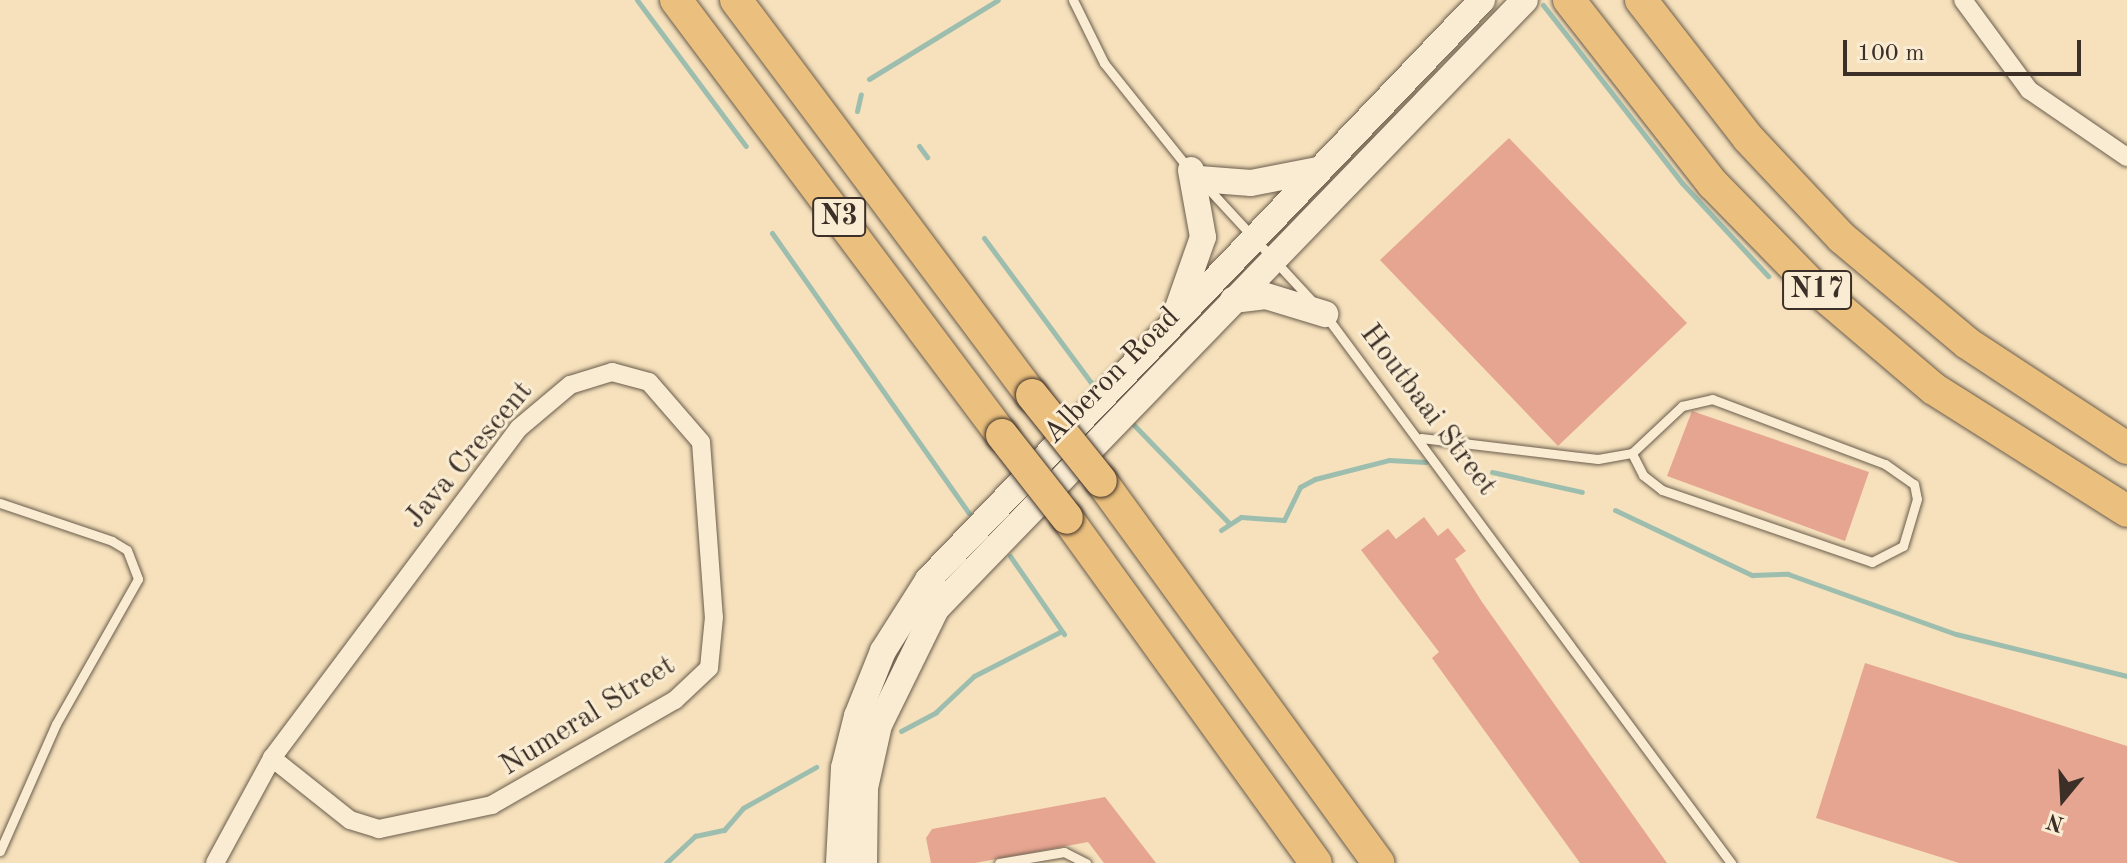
<!DOCTYPE html>
<html>
<head>
<meta charset="utf-8">
<style>
	body { margin:0 }
	#map { position:relative; width:2127px; height:863px; overflow:hidden; background:#f6e1bc; font-family:"Old Standard TT",serif }
	div>[style] { position:absolute }
	[style*='--x'] { left:calc(var(--x)*1px); top:calc(var(--y)*1px); width:calc(var(--w)*1px); rotate:calc(var(--a)*1deg) }
	.stream>* { height:5px; margin:-2.5px; padding:0 2.5px; transform-origin:2.5px; border-radius:2.5px; background:#9dbeaf }
	.building>* { inset:0; background:#e6a590 }
	.roads { filter:drop-shadow(0 0 2px #6a5c4c) drop-shadow(0 0 2px #6a5c4c) }
	.service>* { height:9px; margin:-4.5px; padding:0 4.5px; transform-origin:4.5px; border-radius:4.5px; background:#f9ecd3 }
	.minor>* { height:18px; margin:-9px; padding:0 9px; transform-origin:9px; border-radius:9px; background:#f9ecd3 }
	.secondary>* { height:26px; margin:-13px; padding:0 13px; transform-origin:13px; border-radius:13px; background:#f9ecd3 }
	.motorway>* { height:32px; margin:-16px; padding:0 16px; transform-origin:16px; border-radius:16px; background:#ebc07e }
	.bridges { filter:drop-shadow(0 0 2px #3c2f27) drop-shadow(0 0 2px #3c2f27) }
	.motorway-bridge>* { height:32px; margin:-16px; padding:0 16px; transform-origin:16px; border-radius:16px; background:#ebc07e }
	span { translate:-50% -50%; white-space:nowrap; text-align:center; line-height:1.15; -webkit-text-stroke:6px #f9ecd3; paint-order:stroke }
	.shield-label span { padding:2px 6px; background:#f9ecd3; border:2px solid; border-radius:6px; -webkit-text-stroke-width:0 }
	.shield-label { font-size:28px; color:#3c2f27; font-weight:700 }
	.street-label { font-size:30px; color:#3c2f27 }
	.north { position:absolute; left:2023px; top:759px; width:80px; height:80px; -webkit-text-stroke:6px #f9ecd3; paint-order:stroke; rotate:198deg; font-size:22px; font-weight:700; line-height:32px; text-align:center; color:#3c2f27 }
	.north::after { content:''; display:block; margin:auto; width:28px; height:36px; background:#3c2f27; clip-path:polygon(50% 0,100% 100%,50% 72%,0 100%) }
	.scale { position:absolute; left:1843px; top:40px; width:238px; height:36px; box-sizing:border-box; border:4px solid #3c2f27; border-top:0; padding-left:10px; font-size:24px; line-height:28px; white-space:nowrap; color:#3c2f27; -webkit-text-stroke:6px #f9ecd3; paint-order:stroke }
</style>
</head>
<body>
<div id="map">
	<div class="stream">
		<i style="--x:637;--y:0;--w:182;--a:53.3"></i>
		<i style="--x:1543;--y:5;--w:226;--a:52"></i>
		<i style="--x:1682;--y:183;--w:127;--a:47.2"></i>
		<i style="--x:869;--y:79;--w:151;--a:-31.5"></i>
		<i style="--x:857;--y:111;--w:17;--a:-77"></i>
		<i style="--x:919;--y:146;--w:14;--a:54"></i>
		<i style="--x:772;--y:233;--w:342;--a:54.9"></i>
		<i style="--x:984;--y:238;--w:182;--a:53.5"></i>
		<i style="--x:1133;--y:424;--w:138;--a:45.9"></i>
		<i style="--x:1492;--y:472;--w:92;--a:12.5"></i>
		<i style="--x:1615;--y:510;--w:152;--a:25.4"></i>
		<i style="--x:1752;--y:575;--w:36;--a:-2"></i>
		<i style="--x:1788;--y:574;--w:178;--a:19.7"></i>
		<i style="--x:1956;--y:634;--w:176;--a:13.8"></i>
		<i style="--x:1221;--y:530;--w:24;--a:-33"></i>
		<i style="--x:1241;--y:517;--w:43;--a:4"></i>
		<i style="--x:1284;--y:520;--w:37;--a:-64"></i>
		<i style="--x:1300;--y:487;--w:17;--a:-28"></i>
		<i style="--x:1315;--y:479;--w:76;--a:-14.4"></i>
		<i style="--x:1389;--y:460;--w:37;--a:3"></i>
		<i style="--x:1010;--y:556;--w:95;--a:55.3"></i>
		<i style="--x:901;--y:731;--w:40;--a:-28"></i>
		<i style="--x:936;--y:712;--w:52;--a:-43.5"></i>
		<i style="--x:974;--y:676;--w:97;--a:-27.1"></i>
		<i style="--x:666;--y:863;--w:40;--a:-43"></i>
		<i style="--x:695;--y:836;--w:30;--a:-12"></i>
		<i style="--x:724;--y:830;--w:29;--a:-49"></i>
		<i style="--x:743;--y:808;--w:84;--a:-29.3"></i>
	</div>
	<div class="building">
		<i style="clip-path:polygon(1509px 138px,1687px 323px,1558px 446px,1380px 260px)"></i>
		<i style="clip-path:polygon(1692px 411px,1869px 472px,1845px 541px,1667px 476px)"></i>
		<i style="clip-path:polygon(1424px 517px,1438px 536px,1448px 528px,1466px 551px,1455px 559px,1482px 602px,1667px 863px,1580px 863px,1432px 658px,1439px 652px,1361px 550px,1388px 529px,1396px 539px)"></i>
		<i style="clip-path:polygon(1865px 663px,2127px 746px,2127px 863px,1959px 863px,1816px 818px)"></i>
		<i style="clip-path:polygon(1105px 797px,1156px 863px,1104px 863px,1088px 842px,975px 863px,931px 863px,926px 838px,932px 829px)"></i>
	</div>
	<div class="roads">
		<div class="service">
			<i style="--x:1073;--y:0;--w:70;--a:63.8"></i>
			<i style="--x:1104;--y:63;--w:134;--a:51.3"></i>
			<i style="--x:1204;--y:184;--w:161;--a:47.3"></i>
			<i style="--x:1326;--y:316;--w:681;--a:53.48"></i>
			<i style="--x:1421;--y:438;--w:178;--a:6.8"></i>
			<i style="--x:1598;--y:459;--w:35;--a:-10"></i>
			<i style="--x:1632;--y:453;--w:69;--a:-43.2"></i>
			<i style="--x:1682;--y:406;--w:31;--a:-13"></i>
			<i style="--x:1712;--y:399;--w:185;--a:20.6"></i>
			<i style="--x:1885;--y:464;--w:35;--a:35"></i>
			<i style="--x:1914;--y:484;--w:15;--a:79"></i>
			<i style="--x:1917;--y:499;--w:49;--a:106.6"></i>
			<i style="--x:1903;--y:546;--w:35;--a:153"></i>
			<i style="--x:1872;--y:562;--w:222;--a:-161.1"></i>
			<i style="--x:1662;--y:490;--w:24;--a:-142"></i>
			<i style="--x:1643;--y:475;--w:25;--a:-117"></i>
			<i style="--x:0;--y:503;--w:118;--a:18.7"></i>
			<i style="--x:112;--y:541;--w:17;--a:31"></i>
			<i style="--x:127;--y:550;--w:31;--a:69"></i>
			<i style="--x:138;--y:579;--w:167;--a:119.5"></i>
			<i style="--x:56;--y:724;--w:139;--a:113.8"></i>
			<i style="--x:999;--y:863;--w:66;--a:-9.6"></i>
			<i style="--x:1064;--y:852;--w:25;--a:27"></i>
		</div>
		<div class="minor">
			<i style="--x:1963;--y:0;--w:112;--a:53.7"></i>
			<i style="--x:2029;--y:90;--w:119;--a:34.4"></i>
			<i style="--x:612;--y:372;--w:38;--a:15"></i>
			<i style="--x:649;--y:382;--w:79;--a:49.1"></i>
			<i style="--x:701;--y:442;--w:175;--a:85.8"></i>
			<i style="--x:714;--y:617;--w:51;--a:95.6"></i>
			<i style="--x:709;--y:668;--w:47;--a:136.7"></i>
			<i style="--x:675;--y:700;--w:211;--a:150.2"></i>
			<i style="--x:492;--y:805;--w:116;--a:168"></i>
			<i style="--x:379;--y:829;--w:30;--a:-163"></i>
			<i style="--x:350;--y:820;--w:100;--a:-141.5"></i>
			<i style="--x:272;--y:758;--w:412;--a:-53.2"></i>
			<i style="--x:519;--y:428;--w:67;--a:-40.1"></i>
			<i style="--x:570;--y:385;--w:44;--a:-17.2"></i>
			<i style="--x:215;--y:863;--w:119;--a:-61.5"></i>
		</div>
		<div class="secondary">
			<i style="--x:1199;--y:179;--w:52;--a:4.4"></i>
			<i style="--x:1251;--y:183;--w:68;--a:-11"></i>
			<i style="--x:1233;--y:300;--w:33;--a:-7"></i>
			<i style="--x:1266;--y:296;--w:62;--a:17"></i>
			<i style="--x:1178;--y:308;--w:75;--a:-70.6"></i>
			<i style="--x:1203;--y:237;--w:68;--a:-100.2"></i>
			<i style="--x:839;--y:863;--w:95;--a:-87"></i>
			<i style="--x:844;--y:768;--w:54;--a:-76"></i>
			<i style="--x:857;--y:716;--w:70;--a:-68.2"></i>
			<i style="--x:883;--y:651;--w:84;--a:-57.6"></i>
			<i style="--x:928;--y:580;--w:802;--a:-46.31"></i>
			<i style="--x:864;--y:863;--w:75;--a:-89.2"></i>
			<i style="--x:865;--y:788;--w:65;--a:-77.5"></i>
			<i style="--x:879;--y:725;--w:129;--a:-63.8"></i>
			<i style="--x:936;--y:609;--w:847;--a:-45.96"></i>
		</div>
		<div class="motorway">
			<i style="--x:676;--y:0;--w:544;--a:53.15"></i>
			<i style="--x:736;--y:0;--w:494;--a:53.2"></i>
			<i style="--x:1569;--y:0;--w:234;--a:52"></i>
			<i style="--x:1713;--y:184;--w:144;--a:45.6"></i>
			<i style="--x:1814;--y:287;--w:157;--a:40.4"></i>
			<i style="--x:1934;--y:389;--w:228;--a:32.3"></i>
			<i style="--x:1641;--y:0;--w:175;--a:52.2"></i>
			<i style="--x:1748;--y:138;--w:137;--a:46.8"></i>
			<i style="--x:1842;--y:238;--w:163;--a:40"></i>
			<i style="--x:1967;--y:343;--w:191;--a:33.3"></i>
			<i style="--x:1101;--y:481;--w:472;--a:54"></i>
			<i style="--x:1067;--y:518;--w:425;--a:54.2"></i>
		</div>
	</div>
	<div class="bridges">
		<div class="motorway-bridge">
			<i style="--x:1032;--y:395;--w:110;--a:51.3"></i>
			<i style="--x:1002;--y:435;--w:105;--a:51.9"></i>
		</div>
	</div>
	<div class="shield-label">
		<span style="left:839px;top:217px">N3</span>
		<span style="left:1817px;top:290px">N17</span>
	</div>
	<div class="street-label">
		<span style="left:1112px;top:376px;rotate:-45deg">Alberon Road</span>
		<span style="left:1428px;top:410px;rotate:53deg">Houtbaai Street</span>
		<span style="left:469px;top:455px;rotate:-50deg">Java Crescent</span>
		<span style="left:588px;top:716px;rotate:-32deg">Numeral Street</span>
	</div>
	<div class="north">N</div>
	<div class="scale">100 m</div>
</div>
</body>
</html>
